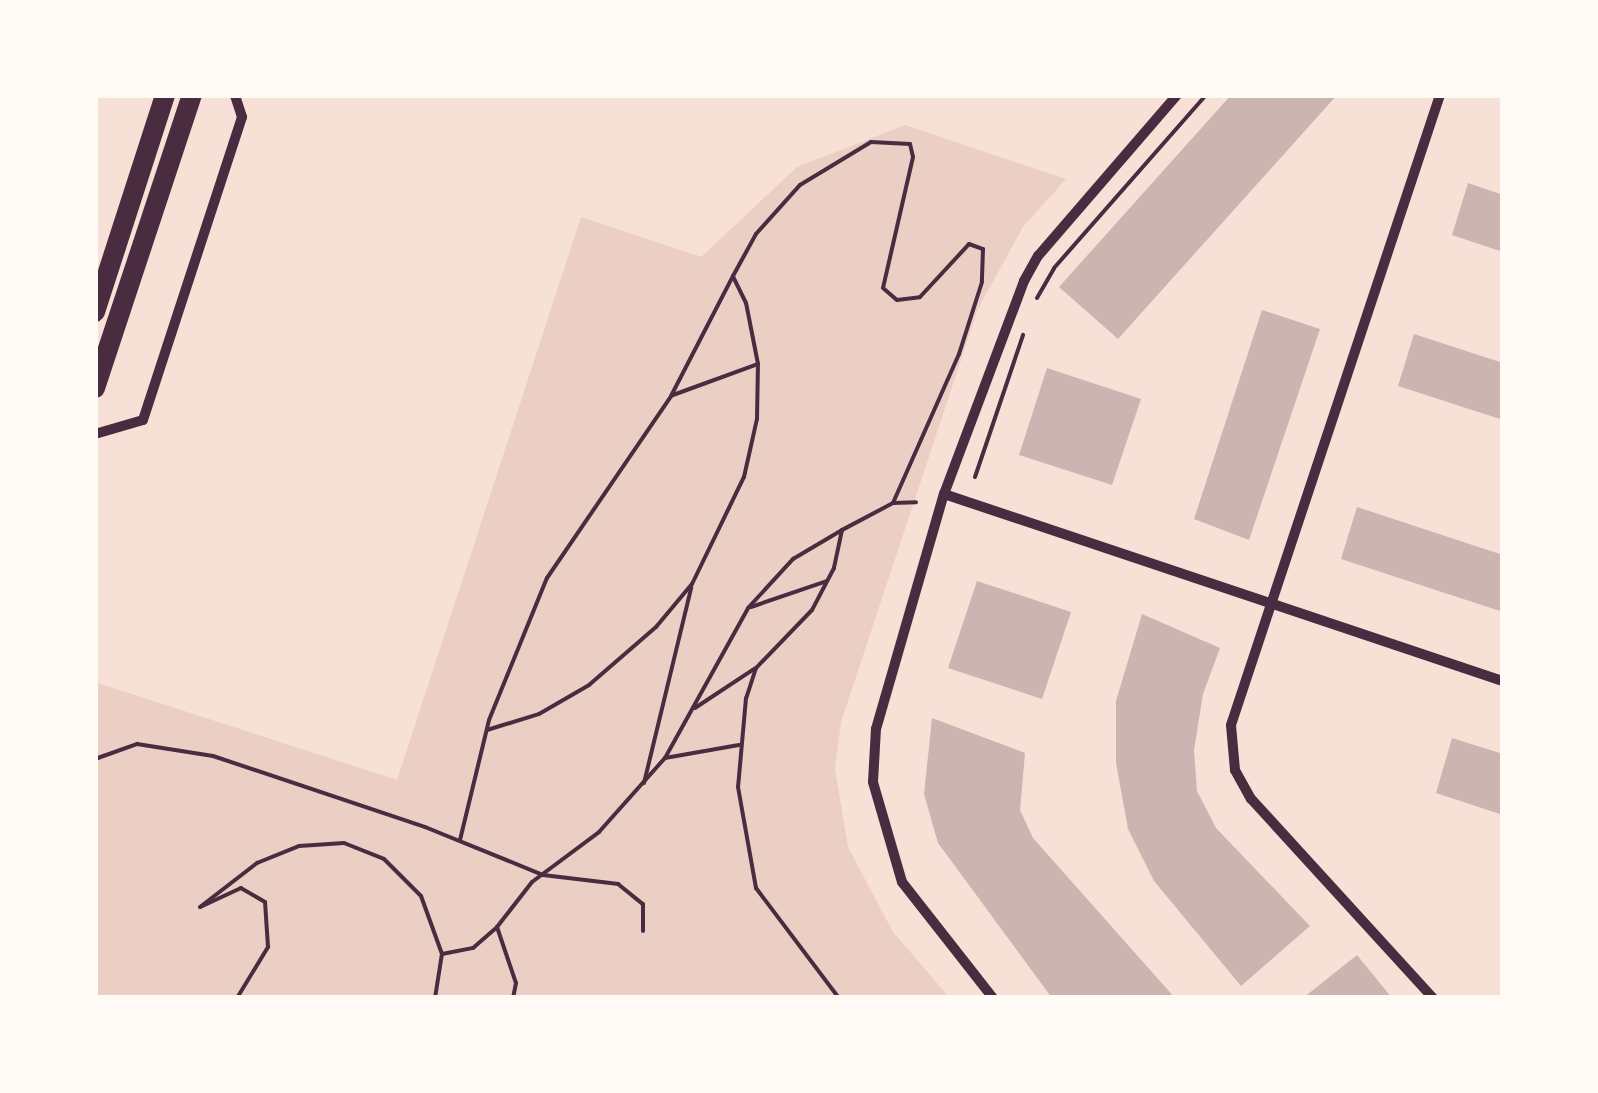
<!DOCTYPE html>
<html>
<head>
<meta charset="utf-8">
<style>
	body { margin:0 }
	#map { position:relative; width:1598px; height:1093px; overflow:hidden; background:#f7e1d7; font-family:"Noto Sans",sans-serif }
	div>[style] { position:absolute }
	[style*='--x'] { left:calc(var(--x)*1px); top:calc(var(--y)*1px); width:calc(var(--w)*1px); rotate:calc(var(--a)*1deg) }
	.green>* { inset:0; background:#ebcfc5 }
	.building>* { inset:0; background:#ccb4b1 }
	.path>* { height:4px; margin:-2px; padding:0 2px; transform-origin:2px; border-radius:2px; background:#4a2c40 }
	.minor>* { height:10px; margin:-5px; padding:0 5px; transform-origin:5px; border-radius:5px; background:#4a2c40 }
	.secondary>* { height:20px; margin:-10px; padding:0 10px; transform-origin:10px; border-radius:10px; background:#4a2c40 }
	span { translate:-50% -50%; white-space:nowrap; text-align:center; line-height:1.15; -webkit-text-stroke:10px #fffaf5; paint-order:stroke }
	.frame { position:absolute; inset:0; border:98px solid #fffaf5; pointer-events:none }
</style>
</head>
<body>
<div id="map">
	<div class="green">
		<i style="clip-path:polygon(905px 125px,1066px 179px,1023px 227px,978px 309px,841px 722px,835px 769px,848px 847px,893px 932px,950px 998px,95px 998px,95px 682px,397px 780px,581px 217px,701px 257px,797px 167px)"></i>
	</div>
	<div class="building">
		<i style="clip-path:polygon(1231px 95px,1337px 95px,1118px 339px,1059px 287px)"></i>
		<i style="clip-path:polygon(1468px 183px,1503px 195px,1503px 252px,1452px 235px)"></i>
		<i style="clip-path:polygon(1262px 310px,1320px 329px,1249px 540px,1194px 519px)"></i>
		<i style="clip-path:polygon(1414px 334px,1503px 363px,1503px 420px,1398px 386px)"></i>
		<i style="clip-path:polygon(1047px 368px,1141px 399px,1112px 485px,1019px 455px)"></i>
		<i style="clip-path:polygon(1357px 507px,1503px 555px,1503px 612px,1341px 559px)"></i>
		<i style="clip-path:polygon(977px 581px,1071px 612px,1042px 699px,948px 668px)"></i>
		<i style="clip-path:polygon(1142px 614px,1220px 648px,1203px 694px,1194px 750px,1197px 791px,1216px 828px,1310px 926px,1241px 986px,1154px 881px,1128px 829px,1116px 763px,1116px 701px)"></i>
		<i style="clip-path:polygon(932px 718px,1025px 753px,1020px 810px,1033px 838px,1175px 998px,1052px 998px,938px 843px,924px 794px)"></i>
		<i style="clip-path:polygon(1452px 738px,1503px 754px,1503px 815px,1436px 793px)"></i>
		<i style="clip-path:polygon(1357px 955px,1392px 998px,1303px 998px)"></i>
	</div>
	<div class="path">
		<i style="--x:1037;--y:298;--w:34;--a:-60"></i>
		<i style="--x:1054;--y:268;--w:230;--a:-48.7"></i>
		<i style="--x:673;--y:395;--w:90;--a:-20"></i>
		<i style="--x:975;--y:477;--w:150;--a:-71.3"></i>
		<i style="--x:893;--y:503;--w:23;--a:-2"></i>
		<i style="--x:751;--y:607;--w:80;--a:-18.9"></i>
		<i style="--x:695;--y:708;--w:71;--a:-33.5"></i>
		<i style="--x:487;--y:730;--w:54;--a:-17.1"></i>
		<i style="--x:539;--y:714;--w:58;--a:-30.1"></i>
		<i style="--x:589;--y:685;--w:89;--a:-40.9"></i>
		<i style="--x:656;--y:627;--w:56;--a:-50.1"></i>
		<i style="--x:692;--y:584;--w:119;--a:-64.1"></i>
		<i style="--x:744;--y:477;--w:59;--a:-77.4"></i>
		<i style="--x:757;--y:419;--w:55;--a:-89"></i>
		<i style="--x:758;--y:364;--w:62;--a:-101.1"></i>
		<i style="--x:746;--y:303;--w:30;--a:-116"></i>
		<i style="--x:733;--y:276;--w:48;--a:-61.3"></i>
		<i style="--x:756;--y:234;--w:66;--a:-48.1"></i>
		<i style="--x:800;--y:185;--w:83;--a:-31.2"></i>
		<i style="--x:871;--y:142;--w:39;--a:3"></i>
		<i style="--x:910;--y:144;--w:13;--a:77"></i>
		<i style="--x:913;--y:157;--w:134;--a:102.9"></i>
		<i style="--x:883;--y:288;--w:18;--a:41"></i>
		<i style="--x:897;--y:300;--w:23;--a:-7"></i>
		<i style="--x:920;--y:297;--w:72;--a:-47.2"></i>
		<i style="--x:969;--y:244;--w:15;--a:20"></i>
		<i style="--x:983;--y:249;--w:33;--a:92"></i>
		<i style="--x:982;--y:282;--w:76;--a:107.7"></i>
		<i style="--x:959;--y:354;--w:163;--a:113.9"></i>
		<i style="--x:893;--y:503;--w:58;--a:152.1"></i>
		<i style="--x:842;--y:530;--w:39;--a:102"></i>
		<i style="--x:834;--y:568;--w:47;--a:117.6"></i>
		<i style="--x:812;--y:610;--w:81;--a:134"></i>
		<i style="--x:756;--y:668;--w:32;--a:108"></i>
		<i style="--x:746;--y:698;--w:89;--a:95.1"></i>
		<i style="--x:738;--y:787;--w:103;--a:79.9"></i>
		<i style="--x:756;--y:888;--w:138;--a:53"></i>
		<i style="--x:665;--y:758;--w:75;--a:-10"></i>
		<i style="--x:95;--y:759;--w:45;--a:-19.7"></i>
		<i style="--x:137;--y:744;--w:77;--a:9"></i>
		<i style="--x:213;--y:756;--w:224;--a:18.5"></i>
		<i style="--x:425;--y:827;--w:127;--a:22.1"></i>
		<i style="--x:543;--y:875;--w:76;--a:6.8"></i>
		<i style="--x:618;--y:884;--w:32;--a:39"></i>
		<i style="--x:643;--y:904;--w:27;--a:90"></i>
		<i style="--x:644;--y:783;--w:201;--a:-76.4"></i>
		<i style="--x:460;--y:840;--w:123;--a:-76.4"></i>
		<i style="--x:489;--y:720;--w:153;--a:-67.8"></i>
		<i style="--x:547;--y:578;--w:220;--a:-55.7"></i>
		<i style="--x:671;--y:396;--w:133;--a:-62.7"></i>
		<i style="--x:497;--y:927;--w:57;--a:-52.1"></i>
		<i style="--x:532;--y:882;--w:84;--a:-36.7"></i>
		<i style="--x:599;--y:832;--w:99;--a:-48.3"></i>
		<i style="--x:665;--y:758;--w:171;--a:-61"></i>
		<i style="--x:748;--y:608;--w:67;--a:-47.4"></i>
		<i style="--x:793;--y:559;--w:57;--a:-30.6"></i>
		<i style="--x:237;--y:998;--w:60;--a:-58.7"></i>
		<i style="--x:268;--y:947;--w:45;--a:-93.8"></i>
		<i style="--x:265;--y:902;--w:28;--a:-150"></i>
		<i style="--x:241;--y:888;--w:45;--a:155.1"></i>
		<i style="--x:200;--y:907;--w:72;--a:-37.7"></i>
		<i style="--x:257;--y:863;--w:45;--a:-22"></i>
		<i style="--x:299;--y:846;--w:45;--a:-3.8"></i>
		<i style="--x:344;--y:843;--w:43;--a:21.8"></i>
		<i style="--x:384;--y:859;--w:52;--a:45"></i>
		<i style="--x:421;--y:896;--w:62;--a:70.1"></i>
		<i style="--x:435;--y:998;--w:45;--a:-81"></i>
		<i style="--x:442;--y:954;--w:32;--a:-11"></i>
		<i style="--x:473;--y:948;--w:32;--a:-41"></i>
		<i style="--x:497;--y:927;--w:59;--a:71.3"></i>
		<i style="--x:516;--y:983;--w:15;--a:101"></i>
	</div>
	<div class="minor">
		<i style="--x:95;--y:434;--w:50;--a:-16.3"></i>
		<i style="--x:143;--y:420;--w:319;--a:-71.9"></i>
		<i style="--x:242;--y:117;--w:23;--a:-108"></i>
		<i style="--x:944;--y:494;--w:589;--a:18.5"></i>
		<i style="--x:993;--y:998;--w:147;--a:-128.1"></i>
		<i style="--x:902;--y:882;--w:104;--a:-106.2"></i>
		<i style="--x:873;--y:782;--w:53;--a:-86.8"></i>
		<i style="--x:876;--y:729;--w:245;--a:-73.9"></i>
		<i style="--x:944;--y:494;--w:228;--a:-69.4"></i>
		<i style="--x:1024;--y:281;--w:29;--a:-61"></i>
		<i style="--x:1038;--y:256;--w:213;--a:-49.2"></i>
		<i style="--x:1433;--y:998;--w:270;--a:-132.4"></i>
		<i style="--x:1251;--y:799;--w:33;--a:-119"></i>
		<i style="--x:1235;--y:770;--w:45;--a:-95.1"></i>
		<i style="--x:1231;--y:725;--w:664;--a:-71.65"></i>
	</div>
	<div class="secondary">
		<i style="--x:95;--y:312;--w:228;--a:-72.1"></i>
		<i style="--x:95;--y:388;--w:309;--a:-71.7"></i>
	</div>
	<div class="frame"></div>
</div>
</body>
</html>
